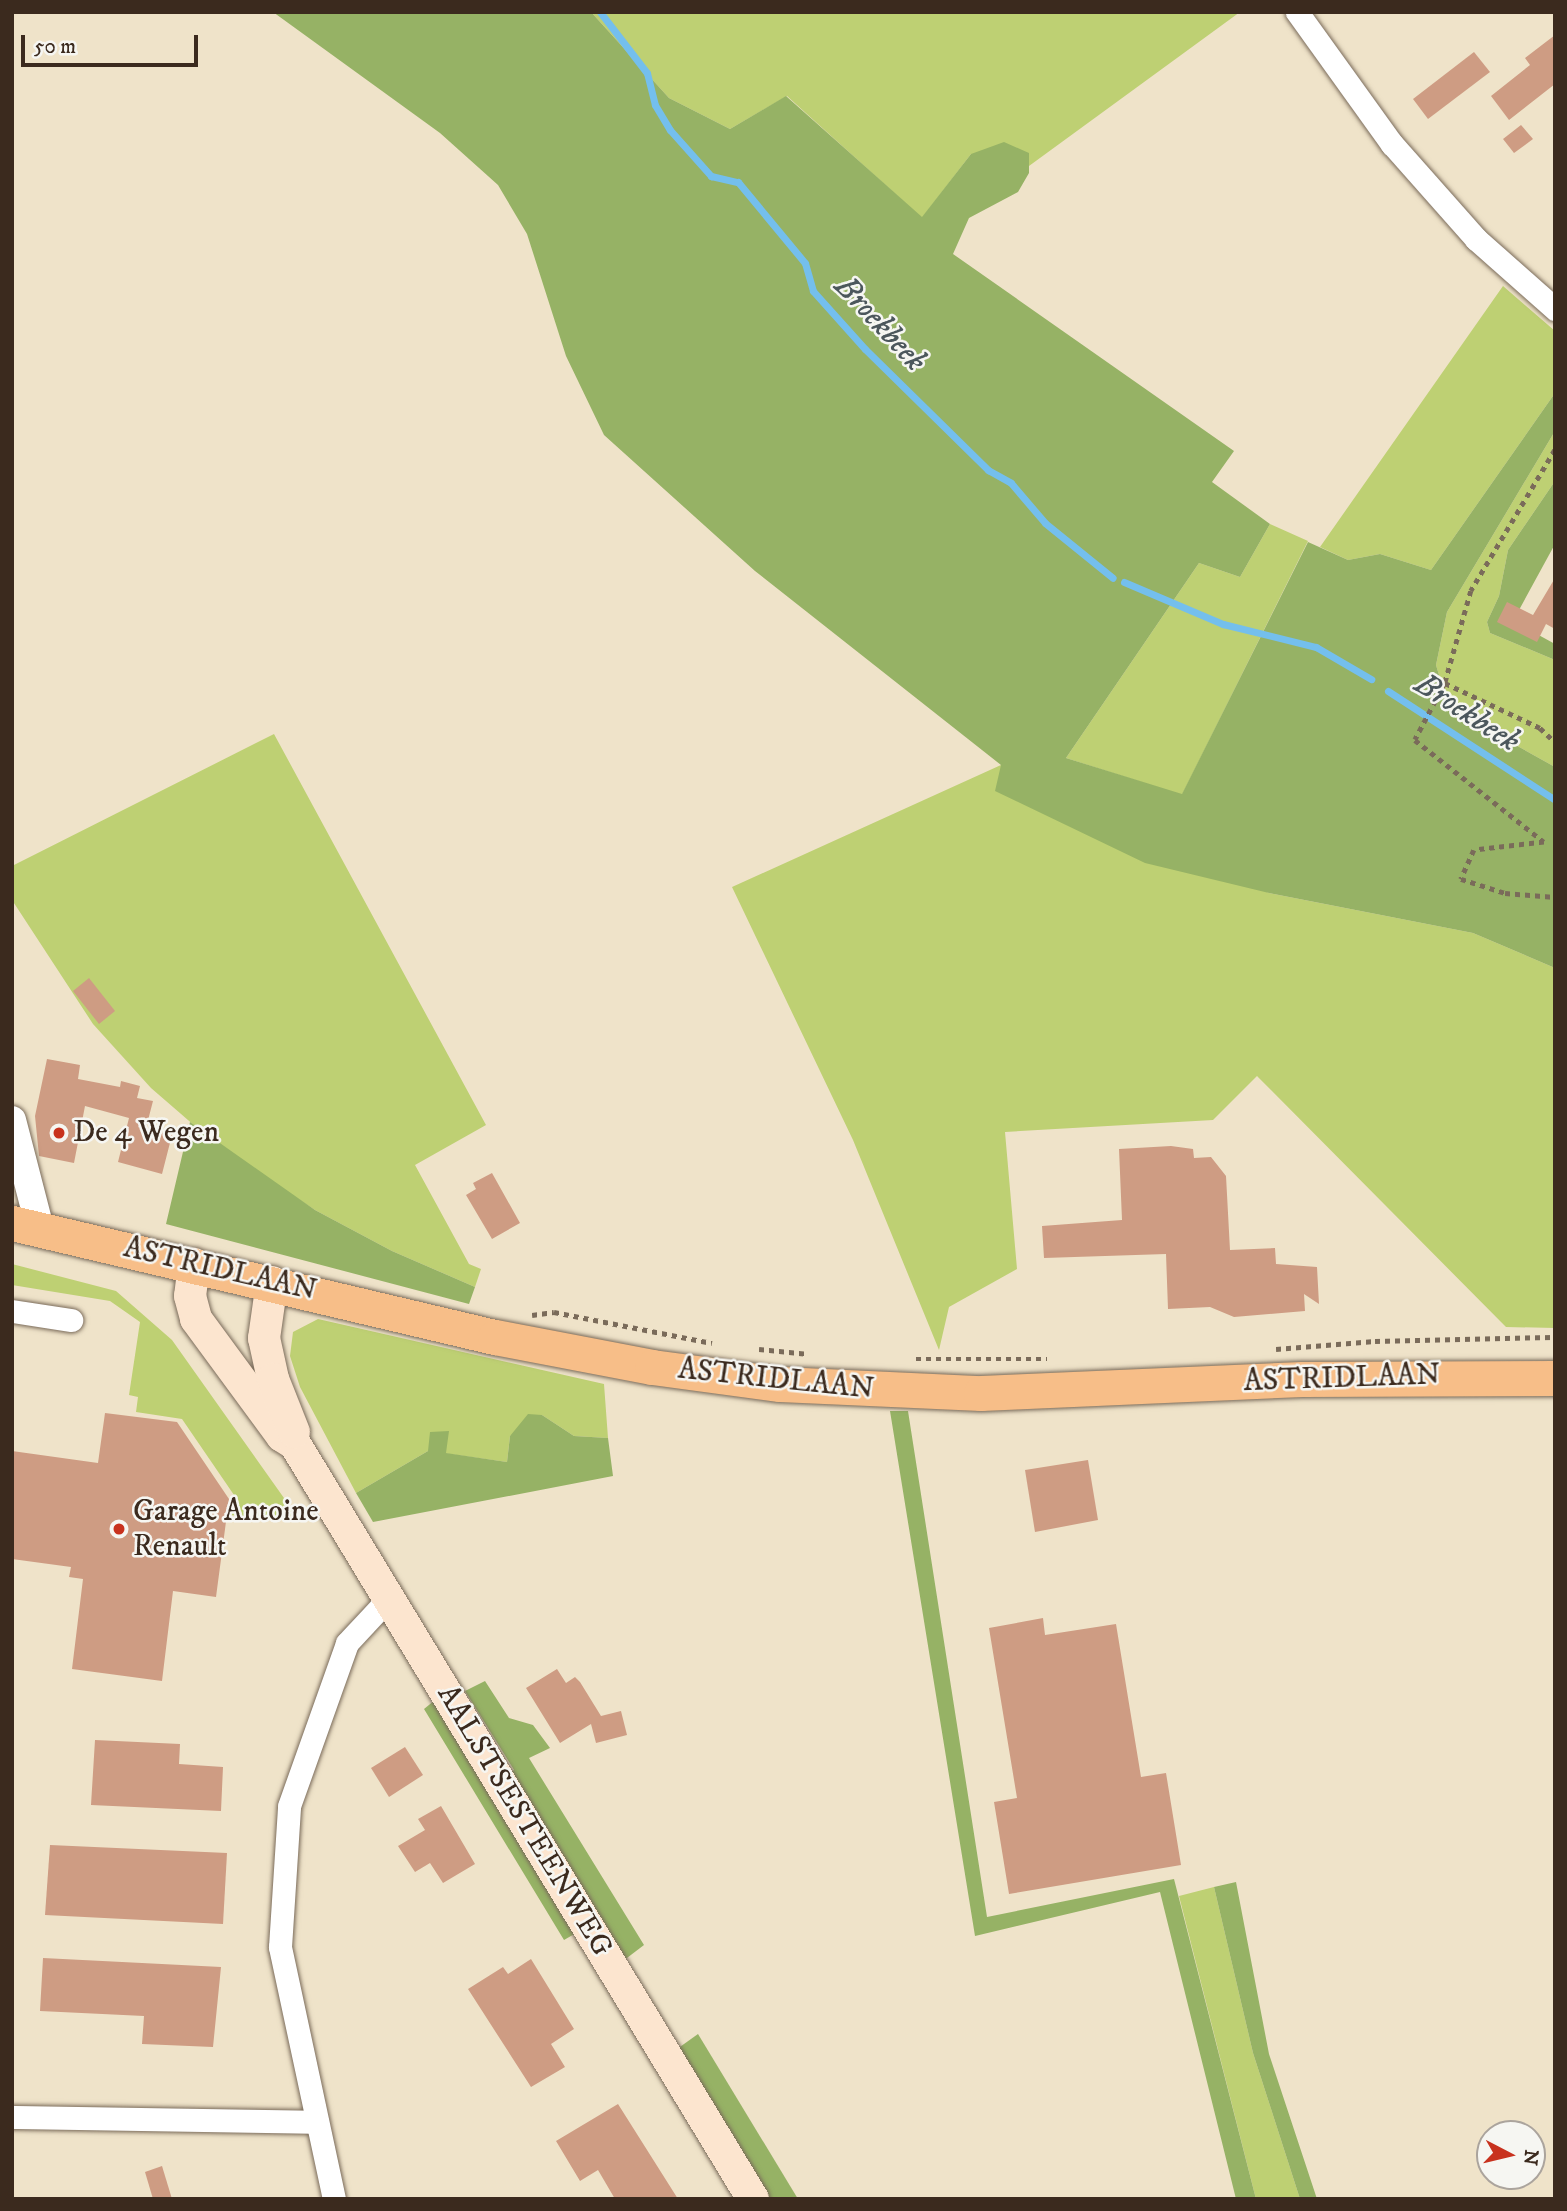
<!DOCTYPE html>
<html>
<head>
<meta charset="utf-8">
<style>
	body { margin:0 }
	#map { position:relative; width:1567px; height:2211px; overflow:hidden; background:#efe3c9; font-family:"IM FELL DW Pica",serif }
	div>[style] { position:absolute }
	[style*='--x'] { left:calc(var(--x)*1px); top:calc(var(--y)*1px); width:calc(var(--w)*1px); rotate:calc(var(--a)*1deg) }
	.green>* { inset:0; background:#bed073 }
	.forest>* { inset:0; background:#96b265 }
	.stream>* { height:7px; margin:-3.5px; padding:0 3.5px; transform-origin:3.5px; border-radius:3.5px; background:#74bfed }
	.building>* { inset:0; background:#ce9c83 }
	.path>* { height:4.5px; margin-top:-2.25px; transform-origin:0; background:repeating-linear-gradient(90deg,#7a6b5a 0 5px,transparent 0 10px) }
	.roads { filter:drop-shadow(0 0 2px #7a6b5a) drop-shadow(0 0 2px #7a6b5a) }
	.minor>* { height:23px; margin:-11.5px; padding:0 11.5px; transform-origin:11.5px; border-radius:11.5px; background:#fff }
	.tertiary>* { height:28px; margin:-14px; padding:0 14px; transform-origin:14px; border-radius:14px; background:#fff }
	.secondary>* { height:32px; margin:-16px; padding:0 16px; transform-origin:16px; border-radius:16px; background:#fce5cf }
	.primary>* { height:35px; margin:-17.5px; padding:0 17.5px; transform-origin:17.5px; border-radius:17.5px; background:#f7be88 }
	.dots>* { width:19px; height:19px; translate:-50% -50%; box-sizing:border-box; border:4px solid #f6f6f2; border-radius:50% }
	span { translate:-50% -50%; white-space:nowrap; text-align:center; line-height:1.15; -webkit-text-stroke:5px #f6f6f2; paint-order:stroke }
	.poi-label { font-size:30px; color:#3b2a1e }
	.left { translate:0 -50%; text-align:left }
	.street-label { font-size:30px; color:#3b2a1e }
	.water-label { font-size:32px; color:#4c575c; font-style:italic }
	.frame { position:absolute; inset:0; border:14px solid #3b2a1e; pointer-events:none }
	.north { position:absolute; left:1476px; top:2120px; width:70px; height:70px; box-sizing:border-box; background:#f6f6f2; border:2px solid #aba49d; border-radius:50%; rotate:97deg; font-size:19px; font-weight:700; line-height:28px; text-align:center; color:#3b2a1e }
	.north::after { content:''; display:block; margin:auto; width:24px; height:32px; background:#c8321e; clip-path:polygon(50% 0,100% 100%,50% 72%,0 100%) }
	.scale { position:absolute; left:21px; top:35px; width:177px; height:32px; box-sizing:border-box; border:4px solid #3b2a1e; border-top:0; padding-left:9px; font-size:21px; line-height:24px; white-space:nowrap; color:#3b2a1e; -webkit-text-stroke:5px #f6f6f2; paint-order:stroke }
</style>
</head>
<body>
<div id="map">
	<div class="green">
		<i style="clip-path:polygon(591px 12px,1240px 12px,1029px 166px,1029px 153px,971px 154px,922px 218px,787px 96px,730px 129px,669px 98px)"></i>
		<i style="clip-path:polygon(1503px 286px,1555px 331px,1555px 393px,1431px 570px,1380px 554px,1348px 560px,1320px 547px)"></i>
		<i style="clip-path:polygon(1555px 431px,1555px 481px,1508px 550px,1499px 596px,1487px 622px,1490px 633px,1555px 660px,1555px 767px,1449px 708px,1436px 665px,1447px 612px)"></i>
		<i style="clip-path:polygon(1270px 524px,1308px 541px,1182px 795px,1066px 758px,1199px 563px,1240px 577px)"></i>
		<i style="clip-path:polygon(274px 734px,486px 1125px,415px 1165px,469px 1264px,481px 1269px,475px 1287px,392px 1251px,315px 1210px,218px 1146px,151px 1088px,93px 1024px,12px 900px,12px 866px)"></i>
		<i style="clip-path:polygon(1001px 765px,1269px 893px,1473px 933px,1555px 968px,1555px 1328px,1506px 1327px,1257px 1076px,1213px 1120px,1005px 1132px,1017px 1269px,949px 1307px,939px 1350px,853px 1140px,732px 887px)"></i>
		<i style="clip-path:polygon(12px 1264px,116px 1291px,172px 1340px,301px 1522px,231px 1515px,234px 1495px,182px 1419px,136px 1412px,138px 1397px,129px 1395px,140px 1322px,110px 1301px,12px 1285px)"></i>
		<i style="clip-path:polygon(318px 1319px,604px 1384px,608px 1438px,574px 1436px,542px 1415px,510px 1436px,507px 1462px,428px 1451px,356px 1493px,300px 1387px,290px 1356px,293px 1332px)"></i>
		<i style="clip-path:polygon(1214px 1887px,1253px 2053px,1300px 2199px,1256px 2199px,1179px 1896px)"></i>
	</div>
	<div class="forest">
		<i style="clip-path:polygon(273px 12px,591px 12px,669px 98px,730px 129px,786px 96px,922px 217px,971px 154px,1004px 142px,1029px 153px,1029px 173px,1018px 192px,969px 218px,953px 254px,1234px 451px,1212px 482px,1270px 524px,1240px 577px,1199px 563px,1066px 758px,1182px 794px,1308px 542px,1348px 560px,1380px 554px,1431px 570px,1555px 393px,1555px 431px,1447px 612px,1436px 665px,1449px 708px,1555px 767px,1555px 968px,1473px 933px,1269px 893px,1145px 863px,995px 791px,1001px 765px,755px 571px,604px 435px,566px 356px,527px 234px,498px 185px,440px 133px)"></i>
		<i style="clip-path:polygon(1555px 481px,1555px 544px,1513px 621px,1555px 644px,1555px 660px,1490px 633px,1487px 622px,1499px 596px,1508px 550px)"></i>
		<i style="clip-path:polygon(190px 1122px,315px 1210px,392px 1251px,475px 1287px,469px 1304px,166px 1224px)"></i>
		<i style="clip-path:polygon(890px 1411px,908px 1411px,987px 1917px,1174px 1879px,1256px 2199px,1236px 2199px,1160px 1892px,975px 1936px)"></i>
		<i style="clip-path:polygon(528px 1414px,542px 1415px,574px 1436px,608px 1438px,613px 1476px,373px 1522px,356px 1493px,428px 1451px,430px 1432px,449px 1431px,446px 1453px,507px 1462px,510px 1436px)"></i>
		<i style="clip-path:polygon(485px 1681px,509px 1718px,533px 1725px,550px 1748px,529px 1758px,644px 1945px,623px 1961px,597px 1921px,564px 1940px,424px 1709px,440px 1696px,492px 1784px,514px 1770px,465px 1691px)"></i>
		<i style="clip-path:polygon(1236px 1882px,1269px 2054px,1317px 2199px,1300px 2199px,1253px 2053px,1214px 1887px)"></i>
		<i style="clip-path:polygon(698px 2034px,798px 2199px,768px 2199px,677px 2049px)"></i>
	</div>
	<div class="stream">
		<i style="--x:600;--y:12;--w:77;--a:52.4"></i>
		<i style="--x:647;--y:73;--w:33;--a:76"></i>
		<i style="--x:655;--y:105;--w:29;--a:59"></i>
		<i style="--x:670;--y:130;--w:62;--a:48.3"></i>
		<i style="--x:711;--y:176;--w:28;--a:13"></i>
		<i style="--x:738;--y:182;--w:105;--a:50.4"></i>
		<i style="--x:805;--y:263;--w:29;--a:74"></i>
		<i style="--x:813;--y:291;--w:78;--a:48.1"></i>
		<i style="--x:865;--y:349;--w:173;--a:44.5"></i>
		<i style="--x:988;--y:470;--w:26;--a:29"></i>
		<i style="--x:1011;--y:483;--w:52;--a:49.6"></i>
		<i style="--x:1045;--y:523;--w:87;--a:39"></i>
		<i style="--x:1124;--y:582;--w:108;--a:23"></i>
		<i style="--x:1223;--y:624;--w:96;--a:13.9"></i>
		<i style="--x:1316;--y:647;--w:64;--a:30.2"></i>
		<i style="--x:1388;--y:691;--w:199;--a:33.1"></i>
	</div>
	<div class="building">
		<i style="clip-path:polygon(1555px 35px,1555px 84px,1509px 120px,1491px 96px,1530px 65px,1525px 58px)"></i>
		<i style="clip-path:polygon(1474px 52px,1490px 72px,1428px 119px,1413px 99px)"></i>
		<i style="clip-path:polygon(1521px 125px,1533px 139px,1514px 153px,1503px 139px)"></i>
		<i style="clip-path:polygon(1555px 578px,1555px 629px,1546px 624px,1537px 642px,1497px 622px,1507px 602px,1533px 615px)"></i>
		<i style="clip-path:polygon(89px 978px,115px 1011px,99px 1024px,73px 991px)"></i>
		<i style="clip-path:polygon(47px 1059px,80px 1065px,78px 1079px,120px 1087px,121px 1081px,140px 1086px,137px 1098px,153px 1101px,146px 1128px,172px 1135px,162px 1174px,118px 1162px,129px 1118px,85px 1106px,74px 1163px,39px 1156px,35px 1116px)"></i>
		<i style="clip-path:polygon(1171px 1146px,1193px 1149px,1194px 1158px,1211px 1157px,1226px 1176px,1230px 1250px,1275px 1248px,1276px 1264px,1317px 1267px,1319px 1304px,1304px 1294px,1305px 1311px,1234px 1317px,1210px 1307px,1168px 1309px,1166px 1254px,1044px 1258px,1042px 1226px,1122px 1220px,1119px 1149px)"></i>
		<i style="clip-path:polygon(492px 1173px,520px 1223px,492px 1239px,466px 1195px,476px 1189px,473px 1183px)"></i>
		<i style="clip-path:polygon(105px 1413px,177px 1422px,229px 1499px,216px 1597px,173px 1591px,162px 1681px,72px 1669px,83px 1579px,69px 1577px,71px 1567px,12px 1559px,12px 1451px,98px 1463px)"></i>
		<i style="clip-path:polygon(1088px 1460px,1098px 1520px,1035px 1532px,1025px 1470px)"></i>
		<i style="clip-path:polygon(1043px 1618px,1045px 1635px,1116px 1624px,1141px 1777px,1166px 1773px,1181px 1865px,1009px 1894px,994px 1802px,1017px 1798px,989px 1628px)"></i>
		<i style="clip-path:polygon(557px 1669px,566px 1683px,575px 1677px,580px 1682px,601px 1716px,621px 1711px,627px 1735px,596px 1743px,591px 1724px,560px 1743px,526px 1688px)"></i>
		<i style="clip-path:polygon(95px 1740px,180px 1744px,179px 1764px,223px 1767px,221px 1811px,91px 1805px)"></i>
		<i style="clip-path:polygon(405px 1747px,423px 1775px,389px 1797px,371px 1768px)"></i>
		<i style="clip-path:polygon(441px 1806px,475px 1864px,443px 1883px,430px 1863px,415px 1872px,398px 1846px,425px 1830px,418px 1819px)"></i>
		<i style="clip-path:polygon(50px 1845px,227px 1853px,223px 1924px,45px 1915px)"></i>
		<i style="clip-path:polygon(43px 1958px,221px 1967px,213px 2047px,142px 2044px,144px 2016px,40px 2011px)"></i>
		<i style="clip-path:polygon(531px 1959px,574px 2029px,551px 2044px,565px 2067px,531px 2087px,468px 1989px,503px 1967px,508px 1974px)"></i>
		<i style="clip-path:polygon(618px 2104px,678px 2199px,615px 2199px,598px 2170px,580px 2181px,556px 2141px)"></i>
		<i style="clip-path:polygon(162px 2166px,172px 2199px,153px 2199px,145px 2172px)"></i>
	</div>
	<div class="path">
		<i style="--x:1555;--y:450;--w:164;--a:120.8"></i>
		<i style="--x:1471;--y:591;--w:96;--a:105.8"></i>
		<i style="--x:1445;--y:683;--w:64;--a:117.8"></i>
		<i style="--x:1415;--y:740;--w:164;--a:38.3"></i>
		<i style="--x:1544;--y:842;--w:70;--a:173.5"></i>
		<i style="--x:1474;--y:850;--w:32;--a:114"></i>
		<i style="--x:1461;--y:879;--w:46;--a:17.7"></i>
		<i style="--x:1505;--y:893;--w:50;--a:4.6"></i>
		<i style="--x:1445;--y:683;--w:105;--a:25.3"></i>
		<i style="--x:1540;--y:728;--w:21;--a:43"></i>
		<i style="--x:532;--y:1315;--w:22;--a:-8"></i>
		<i style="--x:554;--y:1312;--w:161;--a:11.1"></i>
		<i style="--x:759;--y:1349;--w:50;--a:5.7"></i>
		<i style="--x:1276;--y:1349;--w:99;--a:-4.6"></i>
		<i style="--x:1375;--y:1341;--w:180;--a:-1.3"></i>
		<i style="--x:916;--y:1359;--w:131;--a:0"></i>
	</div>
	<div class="roads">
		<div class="minor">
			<i style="--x:1297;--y:12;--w:163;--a:54.3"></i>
			<i style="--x:1392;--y:144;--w:127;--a:48.5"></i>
			<i style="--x:1476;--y:239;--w:106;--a:41.5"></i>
			<i style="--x:12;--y:1311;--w:60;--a:8.7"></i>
			<i style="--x:12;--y:2117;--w:304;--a:0.9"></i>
			<i style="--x:334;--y:2199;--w:258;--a:-102.1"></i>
			<i style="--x:280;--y:1947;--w:141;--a:-86.3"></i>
			<i style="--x:289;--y:1806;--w:173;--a:-70.4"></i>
			<i style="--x:347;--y:1643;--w:62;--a:-47"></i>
		</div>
		<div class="tertiary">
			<i style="--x:12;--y:1120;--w:112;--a:75.5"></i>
		</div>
		<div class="secondary">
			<i style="--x:194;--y:1264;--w:32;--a:97"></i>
			<i style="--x:190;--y:1296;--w:24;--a:75"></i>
			<i style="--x:196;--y:1319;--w:145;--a:53.7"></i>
			<i style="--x:282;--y:1436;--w:15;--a:32"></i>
			<i style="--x:295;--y:1444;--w:883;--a:58.76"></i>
			<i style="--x:272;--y:1282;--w:57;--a:98.1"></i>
			<i style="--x:264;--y:1338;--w:42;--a:77.6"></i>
			<i style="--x:273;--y:1379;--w:57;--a:68.4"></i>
		</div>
		<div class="primary">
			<i style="--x:12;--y:1223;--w:496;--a:13.3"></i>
			<i style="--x:495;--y:1337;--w:160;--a:10.8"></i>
			<i style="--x:652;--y:1367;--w:129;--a:7.6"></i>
			<i style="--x:780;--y:1384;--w:201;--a:2.6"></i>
			<i style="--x:981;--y:1393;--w:321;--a:-2.5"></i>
			<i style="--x:1302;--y:1379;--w:253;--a:-0.2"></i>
		</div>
	</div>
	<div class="dots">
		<i style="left:59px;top:1133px;background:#c8321e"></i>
		<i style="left:119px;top:1529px;background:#c8321e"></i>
	</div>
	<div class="poi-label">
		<span class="left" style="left:73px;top:1133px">De 4 Wegen</span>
		<span class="left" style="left:133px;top:1529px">Garage Antoine<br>Renault</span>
	</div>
	<div class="street-label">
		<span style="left:220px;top:1270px;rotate:13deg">ASTRIDLAAN</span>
		<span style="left:1342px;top:1379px;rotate:-2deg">ASTRIDLAAN</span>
		<span style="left:776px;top:1380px;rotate:6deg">ASTRIDLAAN</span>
		<span style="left:524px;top:1821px;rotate:59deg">AALSTSESTEENWEG</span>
	</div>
	<div class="water-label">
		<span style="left:880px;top:324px;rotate:47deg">Broekbeek</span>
		<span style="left:1467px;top:713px;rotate:33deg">Broekbeek</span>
	</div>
	<div class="frame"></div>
	<div class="north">N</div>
	<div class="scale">50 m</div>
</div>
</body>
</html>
